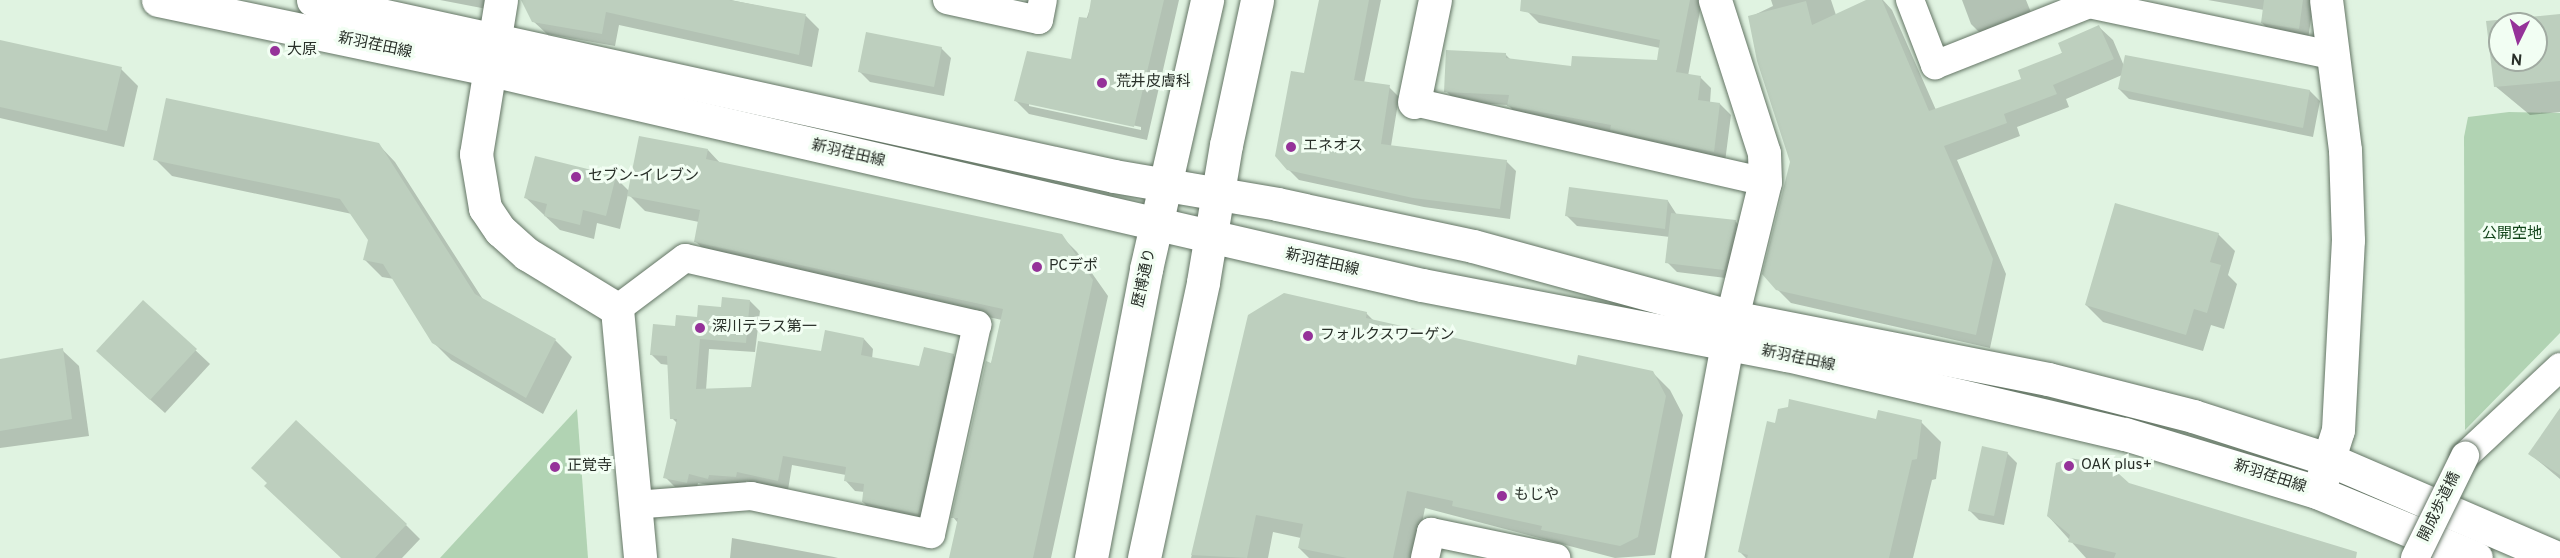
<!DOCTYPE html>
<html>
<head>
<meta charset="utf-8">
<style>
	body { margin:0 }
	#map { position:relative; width:2560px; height:558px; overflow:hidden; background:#e0f3e1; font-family:Overpass,"Noto Sans JP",sans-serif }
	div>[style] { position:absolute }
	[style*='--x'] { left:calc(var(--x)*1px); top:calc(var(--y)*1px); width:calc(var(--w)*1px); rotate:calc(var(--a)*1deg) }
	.green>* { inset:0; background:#b1d3b3 }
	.shadow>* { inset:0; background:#0003 }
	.building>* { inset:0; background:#bdcfbe }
	.roads { filter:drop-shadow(0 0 2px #647565) drop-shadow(0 0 2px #647565) }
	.street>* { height:28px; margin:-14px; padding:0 14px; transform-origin:14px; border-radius:14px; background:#fff }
	.secondary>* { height:33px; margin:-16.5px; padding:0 16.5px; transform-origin:16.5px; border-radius:16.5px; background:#fff }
	.bridges { filter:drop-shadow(0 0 2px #647565) drop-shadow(0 0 2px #647565) }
	.street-bridge>* { height:28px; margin:-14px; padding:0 14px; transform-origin:14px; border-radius:14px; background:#fff }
	.dots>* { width:16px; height:16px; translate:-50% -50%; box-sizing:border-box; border:3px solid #f2fef3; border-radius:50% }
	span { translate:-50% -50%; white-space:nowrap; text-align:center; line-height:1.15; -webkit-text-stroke:6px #f2fef3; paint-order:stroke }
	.street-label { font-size:15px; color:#282f28 }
	.poi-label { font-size:15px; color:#282f28 }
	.left { translate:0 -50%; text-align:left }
	.park-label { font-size:15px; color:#13451b }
	.north { position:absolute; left:2488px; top:12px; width:60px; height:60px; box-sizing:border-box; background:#f2fef3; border:2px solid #a1aba2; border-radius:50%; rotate:185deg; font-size:16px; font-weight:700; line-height:24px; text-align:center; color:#282f28 }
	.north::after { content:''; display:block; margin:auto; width:21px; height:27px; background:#953299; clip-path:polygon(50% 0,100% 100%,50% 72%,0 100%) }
</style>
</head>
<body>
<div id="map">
	<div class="green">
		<i style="clip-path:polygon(2509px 112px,2560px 113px,2560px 333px,2465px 430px,2464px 137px,2468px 117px)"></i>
		<i style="clip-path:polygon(577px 409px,588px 558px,440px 558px)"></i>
	</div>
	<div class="shadow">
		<i style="clip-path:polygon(440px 0,494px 0,492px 10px)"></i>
		<i style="clip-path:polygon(529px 0,731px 0,806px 16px,819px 29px,812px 67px,619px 25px,615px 46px,547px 34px,533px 21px)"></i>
		<i style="clip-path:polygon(evenodd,1093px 0,1179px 0,1147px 140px,1029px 114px,1015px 100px,1072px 61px,1093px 0,1029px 103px,1141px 127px,1141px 130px,1029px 106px,1029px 103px)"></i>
		<i style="clip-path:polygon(1320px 0,1381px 0,1364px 83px,1389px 87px,1399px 97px,1391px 146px,1506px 161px,1516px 171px,1510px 219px,1424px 207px,1299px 180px,1288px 169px)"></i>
		<i style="clip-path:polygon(1530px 0,1702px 0,1688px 76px,1700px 77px,1711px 88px,1710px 103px,1720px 104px,1731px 115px,1725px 162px,1520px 117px,1508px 105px,1457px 102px,1446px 91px,1505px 54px,1511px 60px,1572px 67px,1659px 61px,1660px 48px,1539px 23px,1528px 12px)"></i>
		<i style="clip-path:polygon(1771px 0,1831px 0,1836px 15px,1870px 0,1883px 0,1892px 10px,1936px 110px,2023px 80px,2099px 27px,2113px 40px,2124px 66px,2310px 91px,2320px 101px,2313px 137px,2129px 99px,2119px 89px,2122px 75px,2066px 99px,2069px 107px,2017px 127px,2020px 136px,1957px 160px,2006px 274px,1990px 348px,1791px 303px,1777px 289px,1791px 161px,1750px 17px,1773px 6px)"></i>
		<i style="clip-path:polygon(1962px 0,2026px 0,2032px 15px,1981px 34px,1971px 24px)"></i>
		<i style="clip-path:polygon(2208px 0,2314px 0,2308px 39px,2272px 33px,2262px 23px,2264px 10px)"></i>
		<i style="clip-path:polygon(evenodd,2560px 16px,2560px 112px,2530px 115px,2495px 86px,2488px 22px,2560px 16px,2500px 24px,2536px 24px,2536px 60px,2500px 60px,2500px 24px)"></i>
		<i style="clip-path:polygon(0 41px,121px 69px,138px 86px,124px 147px,0 118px)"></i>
		<i style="clip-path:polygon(941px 48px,951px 58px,944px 96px,870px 82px,860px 72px)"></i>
		<i style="clip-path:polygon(378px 144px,395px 162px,484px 301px,555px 340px,572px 357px,543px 414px,451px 360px,433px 342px,394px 279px,382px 277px,365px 260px,369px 240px,352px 214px,172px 176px,155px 159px)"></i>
		<i style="clip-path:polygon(708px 150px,721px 164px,1061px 236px,1077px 252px,1108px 296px,1051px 558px,951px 558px,958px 523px,953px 517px,1002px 320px,712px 257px,696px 242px,699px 222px,645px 211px,628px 194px,620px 229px,597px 223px,594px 239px,560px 230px,526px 198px,615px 177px,630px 192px)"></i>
		<i style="clip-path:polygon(1668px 201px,1677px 215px,1735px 221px,1745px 231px,1734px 279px,1677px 272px,1667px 262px,1670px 237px,1577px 226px,1567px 216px)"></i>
		<i style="clip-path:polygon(2218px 234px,2235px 251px,2228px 275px,2237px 284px,2224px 329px,2211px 325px,2203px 351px,2103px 322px,2086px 305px)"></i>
		<i style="clip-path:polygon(750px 301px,760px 311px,755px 352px,709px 349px,706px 390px,752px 388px,822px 353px,864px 339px,873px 349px,872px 359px,920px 368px,953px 355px,963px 365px,928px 523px,873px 512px,863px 502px,865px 492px,855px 491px,846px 481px,846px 475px,792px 465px,788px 490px,746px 481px,745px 487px,719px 484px,718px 487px,698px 483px,696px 492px,675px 487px,665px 477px,678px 424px,672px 418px,669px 365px,661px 364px,651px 354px,676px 327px)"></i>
		<i style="clip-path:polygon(144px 302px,210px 364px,165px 413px,112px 365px)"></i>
		<i style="clip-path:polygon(1366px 313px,1375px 322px,1577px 366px,1652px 372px,1670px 390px,1683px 415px,1655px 555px,1615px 558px,1425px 508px,1415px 558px,1309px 558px,1299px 548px,1301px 538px,1273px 532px,1268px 558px,1191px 558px,1250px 316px)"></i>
		<i style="clip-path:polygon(62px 350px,79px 366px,89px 436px,0 448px,0 360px)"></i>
		<i style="clip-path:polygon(2560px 411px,2560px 479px,2530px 454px)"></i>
		<i style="clip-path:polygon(1877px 421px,1921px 422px,1941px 442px,1936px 479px,1932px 480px,1913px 558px,1746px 558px,1740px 552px,1776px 424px)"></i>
		<i style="clip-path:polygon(2007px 453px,2017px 463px,2004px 525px,1979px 520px,1969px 510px)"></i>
		<i style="clip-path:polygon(2128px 484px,2341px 558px,2086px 558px,2048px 516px)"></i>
		<i style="clip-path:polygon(406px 525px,420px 539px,402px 558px,342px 558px)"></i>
		<i style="clip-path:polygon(732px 538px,834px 557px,838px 558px,730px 558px)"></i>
	</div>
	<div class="building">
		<i style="clip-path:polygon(521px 0,729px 0,806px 14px,799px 55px,606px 12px,602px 34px,532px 22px)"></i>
		<i style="clip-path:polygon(1091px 0,1164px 0,1134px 127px,1014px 101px,1027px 51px,1071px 59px,1079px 17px,1088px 18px)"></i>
		<i style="clip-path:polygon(1319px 0,1369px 0,1354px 80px,1390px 85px,1381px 144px,1507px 160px,1500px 209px,1413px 198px,1287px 170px,1275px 156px,1291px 71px,1304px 73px)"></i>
		<i style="clip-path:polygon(1521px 0,1690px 0,1676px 72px,1701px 76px,1698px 100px,1720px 103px,1714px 152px,1610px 130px,1611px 125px,1507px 106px,1509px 95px,1444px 92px,1446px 50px,1506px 53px,1506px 58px,1571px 66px,1572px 56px,1657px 60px,1660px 40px,1520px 11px)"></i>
		<i style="clip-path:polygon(1866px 0,1882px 0,1929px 111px,2021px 79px,2018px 70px,2062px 53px,2058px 43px,2099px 25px,2114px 59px,2053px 85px,2057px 94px,2004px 114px,2007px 123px,1944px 146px,1993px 259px,1976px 335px,1776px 290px,1762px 274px,1790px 162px,1757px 61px,1748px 16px,1806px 1px,1812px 25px)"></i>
		<i style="clip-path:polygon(2264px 0,2303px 0,2299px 29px,2261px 23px)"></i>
		<i style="clip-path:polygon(evenodd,2560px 14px,2560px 81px,2494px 87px,2486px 21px,2560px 14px,2500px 24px,2536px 24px,2536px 60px,2500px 60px,2500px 24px)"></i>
		<i style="clip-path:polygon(866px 32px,942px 47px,934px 87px,858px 72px)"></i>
		<i style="clip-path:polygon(0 40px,122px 67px,107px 131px,0 107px)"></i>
		<i style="clip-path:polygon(2125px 55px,2310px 90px,2303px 128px,2118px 89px)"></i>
		<i style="clip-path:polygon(166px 98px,379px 143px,475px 294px,556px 339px,526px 398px,432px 343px,383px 264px,363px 260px,368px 240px,340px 199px,153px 160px)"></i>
		<i style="clip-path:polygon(639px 136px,708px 149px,706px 159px,1062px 234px,1093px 280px,1033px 558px,949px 558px,958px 518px,951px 518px,986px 361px,991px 363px,1003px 309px,694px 242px,700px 210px,627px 196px)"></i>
		<i style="clip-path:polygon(535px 156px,616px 176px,606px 216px,583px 210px,580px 225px,544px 216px,547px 204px,524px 198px)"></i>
		<i style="clip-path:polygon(1569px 187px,1668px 200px,1665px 229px,1565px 216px)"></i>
		<i style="clip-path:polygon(2115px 203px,2219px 233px,2210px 262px,2221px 265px,2207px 313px,2194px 309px,2186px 335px,2085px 305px)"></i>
		<i style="clip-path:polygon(1671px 213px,1736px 220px,1724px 270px,1665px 263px)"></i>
		<i style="clip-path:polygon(1284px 293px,1367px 312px,1366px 318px,1576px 365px,1578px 355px,1653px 371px,1666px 396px,1638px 537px,1620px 546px,1541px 530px,1542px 526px,1452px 506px,1453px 501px,1407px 491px,1393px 558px,1347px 558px,1298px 548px,1303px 524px,1256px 515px,1247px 558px,1191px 555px,1248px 315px)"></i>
		<i style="clip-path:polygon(722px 297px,750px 300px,746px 343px,700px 339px,696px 389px,751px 387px,758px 341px,821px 351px,825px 330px,864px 338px,861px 355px,919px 366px,924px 347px,954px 354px,918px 514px,862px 502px,864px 484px,844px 481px,846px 467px,783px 456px,778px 481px,737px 472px,736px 477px,709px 475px,708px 479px,689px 474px,687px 483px,663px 478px,677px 419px,670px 419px,667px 356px,650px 355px,653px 324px,675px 326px,676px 315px,697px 317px,698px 305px,721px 307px)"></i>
		<i style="clip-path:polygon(143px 300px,197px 349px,150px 400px,96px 351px)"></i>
		<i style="clip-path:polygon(63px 348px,72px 419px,0 431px,0 359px)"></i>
		<i style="clip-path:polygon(1789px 399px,1876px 419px,1878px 410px,1922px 420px,1917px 459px,1912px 460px,1889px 558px,1747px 558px,1748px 555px,1738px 552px,1767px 421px,1775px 423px,1778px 409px,1788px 407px)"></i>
		<i style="clip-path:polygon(2560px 408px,2560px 475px,2528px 454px)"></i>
		<i style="clip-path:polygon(296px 420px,407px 524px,375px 558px,341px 558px,264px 486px,267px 483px,251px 468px)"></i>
		<i style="clip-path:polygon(1982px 446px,2008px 452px,1994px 516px,1968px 511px)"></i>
		<i style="clip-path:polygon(2070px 458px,2109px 465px,2129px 483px,2357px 552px,2356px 558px,2114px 558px,2116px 553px,2068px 542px,2070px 535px,2047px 516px,2056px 463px)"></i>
	</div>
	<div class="roads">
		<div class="street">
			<i style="--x:947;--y:0;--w:94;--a:12.3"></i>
			<i style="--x:1039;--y:20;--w:20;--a:-79"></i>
			<i style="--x:1910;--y:0;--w:70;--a:69"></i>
			<i style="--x:1935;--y:65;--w:166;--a:-21.6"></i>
			<i style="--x:2089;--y:4;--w:251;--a:11.9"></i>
			<i style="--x:1414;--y:102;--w:360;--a:12.8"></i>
			<i style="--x:617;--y:309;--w:85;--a:-36.9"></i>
			<i style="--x:685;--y:258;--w:300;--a:12.9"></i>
			<i style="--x:977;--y:325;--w:214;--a:102.4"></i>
			<i style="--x:931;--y:534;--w:184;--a:-168.1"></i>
			<i style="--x:751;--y:496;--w:116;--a:175.6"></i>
			<i style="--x:2465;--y:456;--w:130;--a:-43.1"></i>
			<i style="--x:1425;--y:558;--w:27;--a:-77"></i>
			<i style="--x:1431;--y:532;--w:128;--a:11.7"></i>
		</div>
		<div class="secondary">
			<i style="--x:158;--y:0;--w:336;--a:11.8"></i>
			<i style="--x:487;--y:69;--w:960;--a:13.01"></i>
			<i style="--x:1422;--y:285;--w:372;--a:10.9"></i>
			<i style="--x:1787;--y:355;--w:347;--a:13.2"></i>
			<i style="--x:2125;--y:434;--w:201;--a:16.8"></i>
			<i style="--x:2317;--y:492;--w:172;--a:22.5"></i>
			<i style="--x:313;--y:0;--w:820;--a:12.39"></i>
			<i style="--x:1114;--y:176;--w:165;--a:9.7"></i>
			<i style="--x:1277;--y:204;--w:200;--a:12.1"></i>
			<i style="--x:1473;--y:246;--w:269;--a:15.3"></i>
			<i style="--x:1732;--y:317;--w:322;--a:11.1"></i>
			<i style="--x:2048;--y:379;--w:150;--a:14.3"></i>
			<i style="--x:2193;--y:416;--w:144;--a:17.8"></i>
			<i style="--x:2330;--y:460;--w:248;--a:23.3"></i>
			<i style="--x:501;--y:0;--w:156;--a:99.2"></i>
			<i style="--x:476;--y:154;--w:55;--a:80.5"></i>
			<i style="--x:485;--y:208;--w:27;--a:56"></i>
			<i style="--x:500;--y:230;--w:36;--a:42"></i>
			<i style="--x:527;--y:254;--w:105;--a:31.4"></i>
			<i style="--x:617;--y:309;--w:250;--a:84.7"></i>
			<i style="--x:1414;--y:102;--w:104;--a:-78.4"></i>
			<i style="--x:2322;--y:480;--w:52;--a:-72.3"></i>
			<i style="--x:2338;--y:430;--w:190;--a:-87"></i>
			<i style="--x:2348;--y:240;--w:90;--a:-91.9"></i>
			<i style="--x:2345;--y:150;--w:151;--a:-97.2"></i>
			<i style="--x:1091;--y:558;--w:294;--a:-79.2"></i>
			<i style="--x:1146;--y:269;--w:276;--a:-77.2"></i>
			<i style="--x:1144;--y:558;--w:282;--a:-77.9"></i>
			<i style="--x:1203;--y:282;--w:139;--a:-80.5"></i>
			<i style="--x:1226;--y:145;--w:148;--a:-77.9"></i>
			<i style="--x:1687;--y:558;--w:245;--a:-79.4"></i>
			<i style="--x:1732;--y:317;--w:139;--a:-76.3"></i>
			<i style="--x:1765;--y:182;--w:29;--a:-92"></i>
			<i style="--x:1764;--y:153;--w:161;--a:-107.8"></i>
		</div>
	</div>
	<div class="bridges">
		<div class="street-bridge">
			<i style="--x:2415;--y:558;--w:114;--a:-63.9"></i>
		</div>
	</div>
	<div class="dots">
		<i style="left:275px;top:51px;background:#953299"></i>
		<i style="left:1102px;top:83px;background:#953299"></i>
		<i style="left:1291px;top:147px;background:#953299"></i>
		<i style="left:576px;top:177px;background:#953299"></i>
		<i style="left:1037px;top:267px;background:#953299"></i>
		<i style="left:700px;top:328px;background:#953299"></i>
		<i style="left:1308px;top:336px;background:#953299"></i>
		<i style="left:2069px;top:466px;background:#953299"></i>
		<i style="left:555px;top:467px;background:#953299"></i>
		<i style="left:1502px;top:496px;background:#953299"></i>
	</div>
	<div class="street-label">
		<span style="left:375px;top:46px;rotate:12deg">新羽荏田線</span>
		<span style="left:848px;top:154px;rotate:13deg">新羽荏田線</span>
		<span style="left:1322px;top:263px;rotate:13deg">新羽荏田線</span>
		<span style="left:1145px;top:278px;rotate:-78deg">歴博通り</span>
		<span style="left:1798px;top:359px;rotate:12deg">新羽荏田線</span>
		<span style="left:2270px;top:477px;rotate:18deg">新羽荏田線</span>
		<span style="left:2440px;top:507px;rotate:-64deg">開成歩道橋</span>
	</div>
	<div class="poi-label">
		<span class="left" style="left:287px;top:51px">大原</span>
		<span class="left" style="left:1116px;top:83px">荒井皮膚科</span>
		<span class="left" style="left:1303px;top:147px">エネオス</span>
		<span class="left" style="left:588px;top:177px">セブン-イレブン</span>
		<span class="left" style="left:1049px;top:267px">PCデポ</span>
		<span class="left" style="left:712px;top:328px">深川テラス第一</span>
		<span class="left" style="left:1320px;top:336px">フォルクスワーゲン</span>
		<span class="left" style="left:2081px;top:466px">OAK plus+</span>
		<span class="left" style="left:567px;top:467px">正覚寺</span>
		<span class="left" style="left:1514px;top:496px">もじや</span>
	</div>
	<div class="park-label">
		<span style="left:2512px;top:235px">公開空地</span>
	</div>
	<div class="north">N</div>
</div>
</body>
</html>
